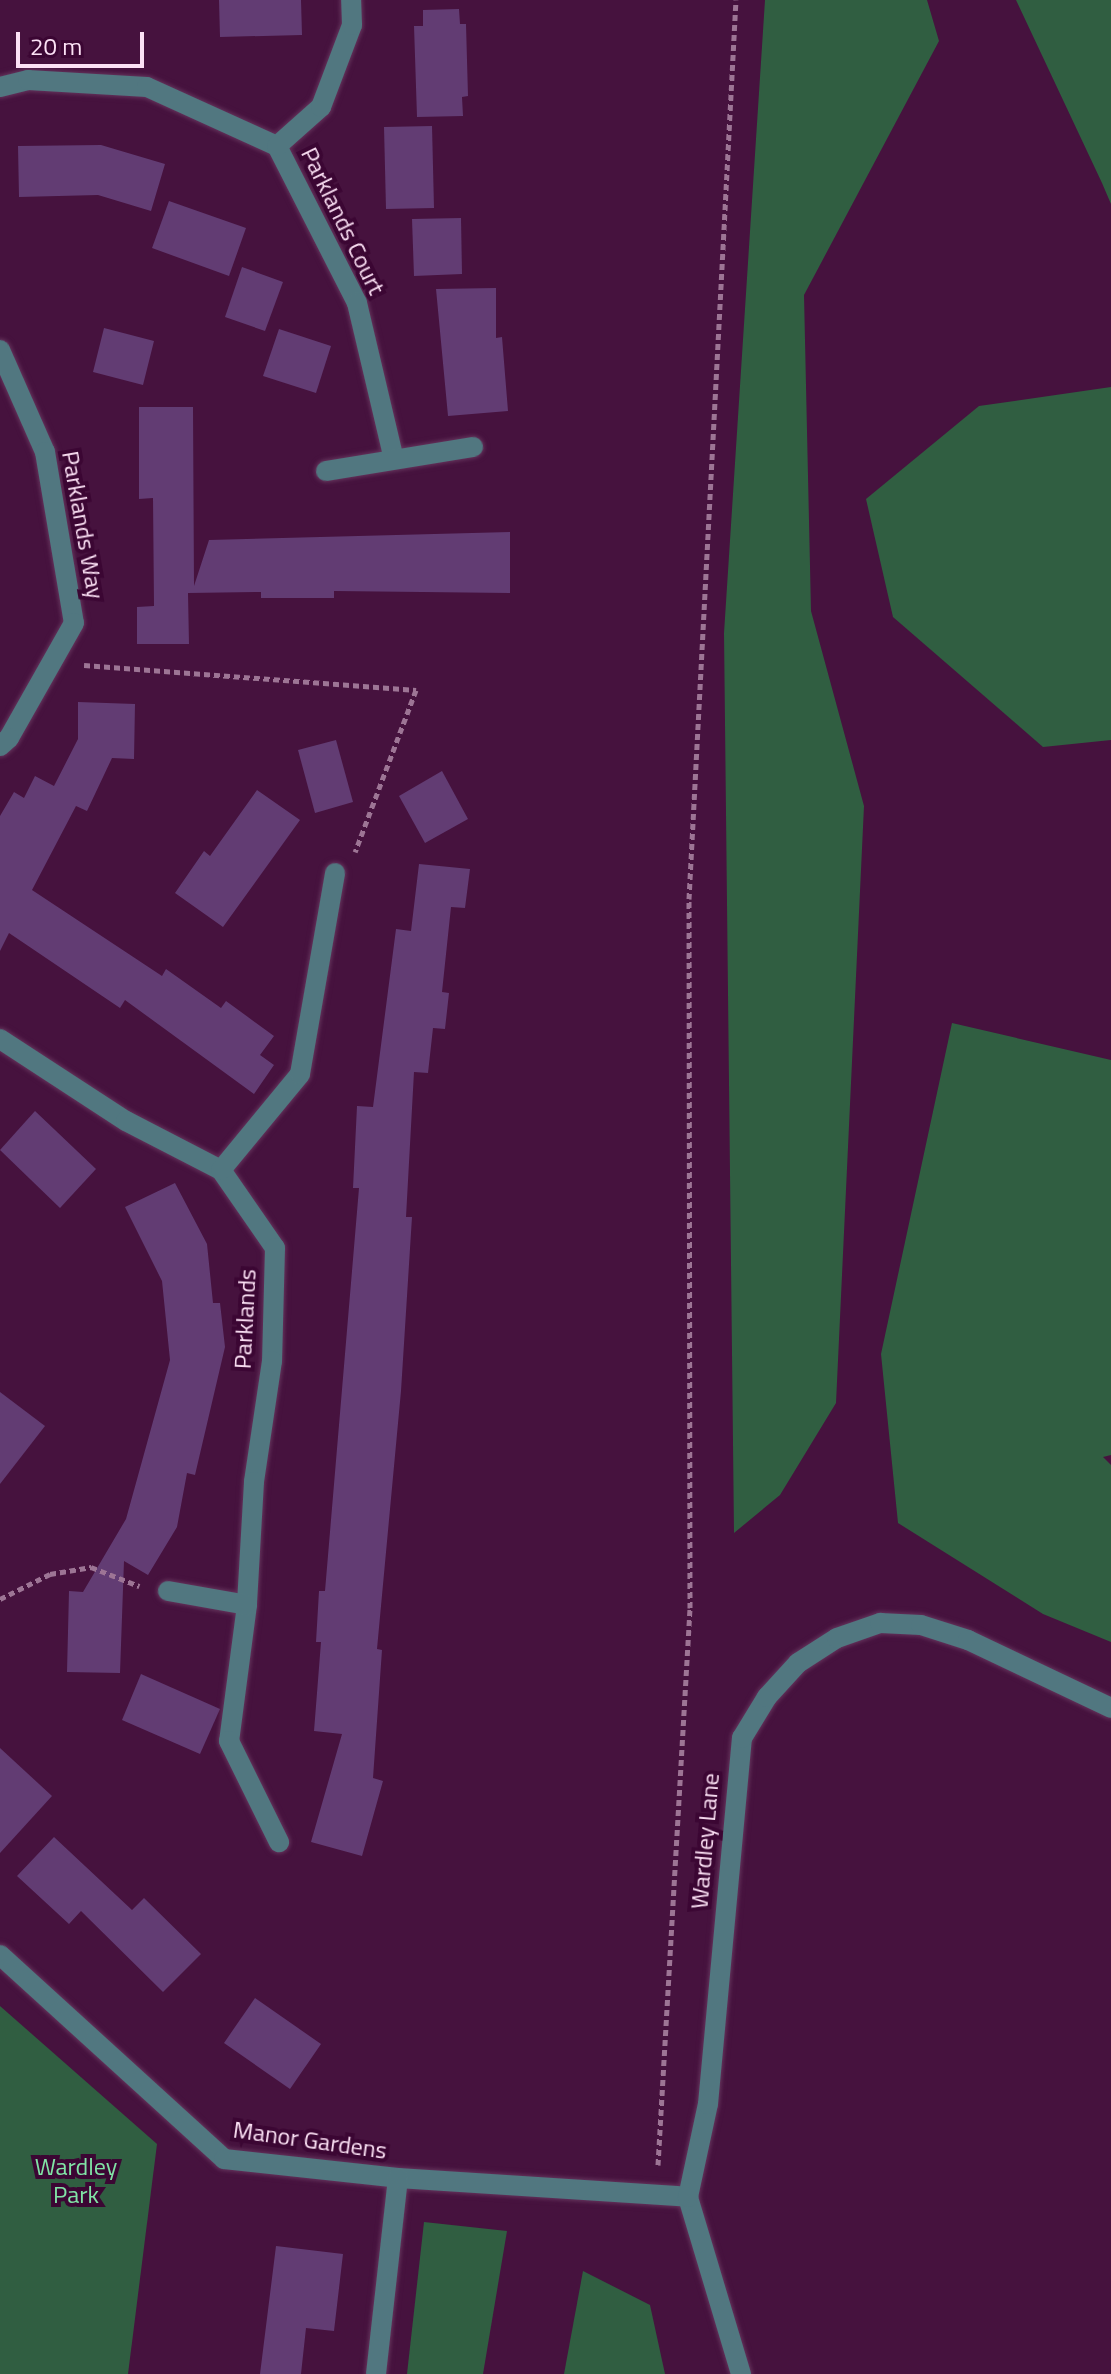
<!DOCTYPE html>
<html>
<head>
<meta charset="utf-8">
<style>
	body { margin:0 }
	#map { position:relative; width:1111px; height:2374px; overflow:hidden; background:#46123e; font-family:"Titillium Web",sans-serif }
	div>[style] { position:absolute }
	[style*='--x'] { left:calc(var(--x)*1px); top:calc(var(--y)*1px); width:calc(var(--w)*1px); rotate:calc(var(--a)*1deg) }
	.green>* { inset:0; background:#305e41 }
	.building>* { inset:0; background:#623c73 }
	.path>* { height:5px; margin-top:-2.5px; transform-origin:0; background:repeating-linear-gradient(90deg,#9d7595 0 6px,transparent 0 10px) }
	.roads { filter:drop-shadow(0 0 2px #63335b) drop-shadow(0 0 2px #63335b) }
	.minor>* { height:20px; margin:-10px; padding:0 10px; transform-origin:10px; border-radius:10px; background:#517780 }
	span { translate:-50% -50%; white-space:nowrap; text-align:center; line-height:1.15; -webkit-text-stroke:8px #3b0633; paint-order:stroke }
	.street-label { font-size:24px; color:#fce1f5 }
	.park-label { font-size:24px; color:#81e4a6 }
	.scale { position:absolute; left:16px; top:32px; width:128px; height:36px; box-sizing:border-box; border:4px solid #fce1f5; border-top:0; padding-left:10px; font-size:24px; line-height:28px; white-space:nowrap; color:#fce1f5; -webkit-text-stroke:6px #3b0633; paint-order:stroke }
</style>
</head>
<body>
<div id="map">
	<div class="green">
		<i style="clip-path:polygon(765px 0,927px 0,939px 41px,804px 295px,811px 611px,864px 806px,836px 1403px,780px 1495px,734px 1533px,724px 633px)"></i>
		<i style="clip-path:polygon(1016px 0,1111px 0,1111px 204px,1102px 183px)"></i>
		<i style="clip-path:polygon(1111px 387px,1111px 740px,1043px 747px,893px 617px,866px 499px,979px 406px)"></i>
		<i style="clip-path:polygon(952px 1023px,1111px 1060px,1111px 1455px,1103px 1457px,1111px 1465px,1111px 1642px,1043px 1614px,898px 1523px,881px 1354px)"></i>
		<i style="clip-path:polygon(0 2006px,157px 2144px,128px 2374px,0 2374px)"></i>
		<i style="clip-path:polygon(424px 2222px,507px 2231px,483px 2374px,407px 2374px)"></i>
		<i style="clip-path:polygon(583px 2271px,650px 2305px,665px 2374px,564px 2374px)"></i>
	</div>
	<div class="building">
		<i style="clip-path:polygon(219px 0,301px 0,302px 35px,220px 37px)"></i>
		<i style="clip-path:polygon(459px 9px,460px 24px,466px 24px,468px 96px,462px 97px,463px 116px,417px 117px,414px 26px,423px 26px,423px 10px)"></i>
		<i style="clip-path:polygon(432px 126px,434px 208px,386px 209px,384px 127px)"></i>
		<i style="clip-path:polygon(101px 145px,165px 164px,151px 211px,98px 195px,19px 197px,18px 146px)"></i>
		<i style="clip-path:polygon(169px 201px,246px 228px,229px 276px,152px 248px)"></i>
		<i style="clip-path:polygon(461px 218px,462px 274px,414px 276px,412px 219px)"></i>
		<i style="clip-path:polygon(242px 267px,283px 282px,265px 331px,225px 317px)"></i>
		<i style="clip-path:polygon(496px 288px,496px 338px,502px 337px,508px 411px,448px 416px,436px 289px)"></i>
		<i style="clip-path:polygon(104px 328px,154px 341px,143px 385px,93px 372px)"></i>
		<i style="clip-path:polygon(279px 329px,331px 346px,316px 393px,263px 376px)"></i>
		<i style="clip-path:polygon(139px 407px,193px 407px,194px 586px,209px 540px,510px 532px,510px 593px,334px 591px,334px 598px,261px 598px,261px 592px,188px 593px,189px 644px,137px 644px,137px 607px,154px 606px,153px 498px,139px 499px)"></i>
		<i style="clip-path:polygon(78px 702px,135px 704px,134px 759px,112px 758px,87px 811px,76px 806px,32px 890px,162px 976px,166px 969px,221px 1008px,226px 1001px,274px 1036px,260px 1055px,274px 1065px,254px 1094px,125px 1000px,120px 1008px,9px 933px,0 951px,0 816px,14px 792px,24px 798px,35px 776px,54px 786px,78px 739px)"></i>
		<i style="clip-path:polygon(336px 740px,353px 802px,315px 813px,298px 750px)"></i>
		<i style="clip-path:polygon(442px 771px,468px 819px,425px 843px,399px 796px)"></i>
		<i style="clip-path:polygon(257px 790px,300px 820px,223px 927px,175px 893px,204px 851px,210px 856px)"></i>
		<i style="clip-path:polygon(419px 864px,470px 869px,465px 908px,451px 907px,442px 992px,449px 993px,445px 1029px,433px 1028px,428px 1073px,414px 1072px,406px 1217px,412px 1217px,401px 1391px,377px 1649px,382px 1650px,373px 1778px,383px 1781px,362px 1856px,311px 1842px,342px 1734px,314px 1731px,321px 1642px,316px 1642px,319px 1591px,325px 1591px,359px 1188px,353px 1188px,357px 1106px,373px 1107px,396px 929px,411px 931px)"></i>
		<i style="clip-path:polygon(35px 1111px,96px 1169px,60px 1208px,0 1150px)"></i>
		<i style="clip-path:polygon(175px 1183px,207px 1244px,213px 1303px,220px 1303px,225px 1347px,195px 1475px,187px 1473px,177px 1527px,148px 1575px,124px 1561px,120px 1673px,67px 1672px,69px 1591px,83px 1592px,126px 1519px,170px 1360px,162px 1281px,125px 1207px)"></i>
		<i style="clip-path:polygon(0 1392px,45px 1426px,0 1484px)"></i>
		<i style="clip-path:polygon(141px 1674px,220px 1709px,200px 1754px,122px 1720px)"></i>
		<i style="clip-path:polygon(0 1748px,52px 1796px,0 1853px)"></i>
		<i style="clip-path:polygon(54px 1837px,132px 1910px,144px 1898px,201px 1954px,163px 1992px,81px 1911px,69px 1924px,17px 1876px)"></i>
		<i style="clip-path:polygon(255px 1998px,321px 2044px,290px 2089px,224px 2043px)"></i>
		<i style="clip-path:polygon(276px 2246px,343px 2254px,334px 2331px,306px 2328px,301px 2374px,260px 2374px)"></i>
	</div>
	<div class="path">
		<i style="--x:84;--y:665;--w:333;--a:4.3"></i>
		<i style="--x:416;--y:690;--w:173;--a:110.6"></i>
		<i style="--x:0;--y:1599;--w:56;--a:-26.6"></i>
		<i style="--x:50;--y:1574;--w:42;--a:-9.7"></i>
		<i style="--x:91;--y:1567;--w:52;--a:21.6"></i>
		<i style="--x:658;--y:2165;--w:558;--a:-86.71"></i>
		<i style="--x:690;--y:1608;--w:709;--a:-90.08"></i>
		<i style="--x:689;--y:899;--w:900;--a:-87.01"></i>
	</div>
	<div class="roads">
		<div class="minor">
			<i style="--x:0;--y:87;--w:29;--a:-14"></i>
			<i style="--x:28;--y:80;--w:119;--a:3.4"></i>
			<i style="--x:147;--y:87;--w:143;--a:24.4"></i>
			<i style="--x:277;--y:146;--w:176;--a:63"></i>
			<i style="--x:357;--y:303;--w:160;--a:76.7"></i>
			<i style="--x:277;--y:146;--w:59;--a:-41.6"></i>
			<i style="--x:321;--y:107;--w:88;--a:-69.3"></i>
			<i style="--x:352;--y:25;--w:25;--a:-92"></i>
			<i style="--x:0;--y:350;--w:111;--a:66.2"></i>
			<i style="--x:45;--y:452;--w:173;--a:80.4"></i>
			<i style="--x:74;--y:623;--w:132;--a:119.5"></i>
			<i style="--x:9;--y:738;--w:12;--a:138"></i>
			<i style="--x:326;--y:471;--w:149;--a:-9.3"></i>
			<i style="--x:0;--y:1039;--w:150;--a:33.1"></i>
			<i style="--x:126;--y:1121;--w:107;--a:27.3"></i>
			<i style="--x:221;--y:1170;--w:95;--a:55.3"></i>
			<i style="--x:275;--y:1248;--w:113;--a:91.5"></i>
			<i style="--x:272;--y:1361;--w:122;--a:98.5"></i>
			<i style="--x:254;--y:1482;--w:123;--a:93.3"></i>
			<i style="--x:247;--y:1605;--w:137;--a:97.5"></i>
			<i style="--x:229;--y:1741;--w:113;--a:63.7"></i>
			<i style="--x:221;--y:1170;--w:124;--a:-50.5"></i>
			<i style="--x:300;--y:1074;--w:204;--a:-80.1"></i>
			<i style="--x:168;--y:1591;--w:80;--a:10"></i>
			<i style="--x:0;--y:1955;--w:303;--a:42.3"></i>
			<i style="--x:224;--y:2159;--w:175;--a:6.2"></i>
			<i style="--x:398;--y:2178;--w:291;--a:3.7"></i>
			<i style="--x:376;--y:2374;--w:197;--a:-83.6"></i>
			<i style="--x:741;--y:2374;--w:185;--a:-106.7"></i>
			<i style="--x:688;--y:2197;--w:95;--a:-77.9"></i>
			<i style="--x:708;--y:2104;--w:368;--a:-84.7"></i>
			<i style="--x:742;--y:1738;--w:48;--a:-58.6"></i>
			<i style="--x:767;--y:1697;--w:46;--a:-47.6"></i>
			<i style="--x:798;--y:1663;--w:46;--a:-32.7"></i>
			<i style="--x:837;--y:1638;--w:46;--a:-19.2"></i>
			<i style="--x:880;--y:1623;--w:41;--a:2.8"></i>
			<i style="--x:921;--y:1625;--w:49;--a:17.7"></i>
			<i style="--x:968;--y:1640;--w:158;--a:25.4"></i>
		</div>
	</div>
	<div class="street-label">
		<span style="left:343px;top:221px;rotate:64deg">Parklands Court</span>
		<span style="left:83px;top:525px;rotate:80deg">Parklands Way</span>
		<span style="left:245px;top:1319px;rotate:-87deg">Parklands</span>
		<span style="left:705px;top:1841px;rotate:-85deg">Wardley Lane</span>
		<span style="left:310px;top:2140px;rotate:8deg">Manor Gardens</span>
	</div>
	<div class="park-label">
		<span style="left:76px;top:2181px">Wardley<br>Park</span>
	</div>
	<div class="scale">20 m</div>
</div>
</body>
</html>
